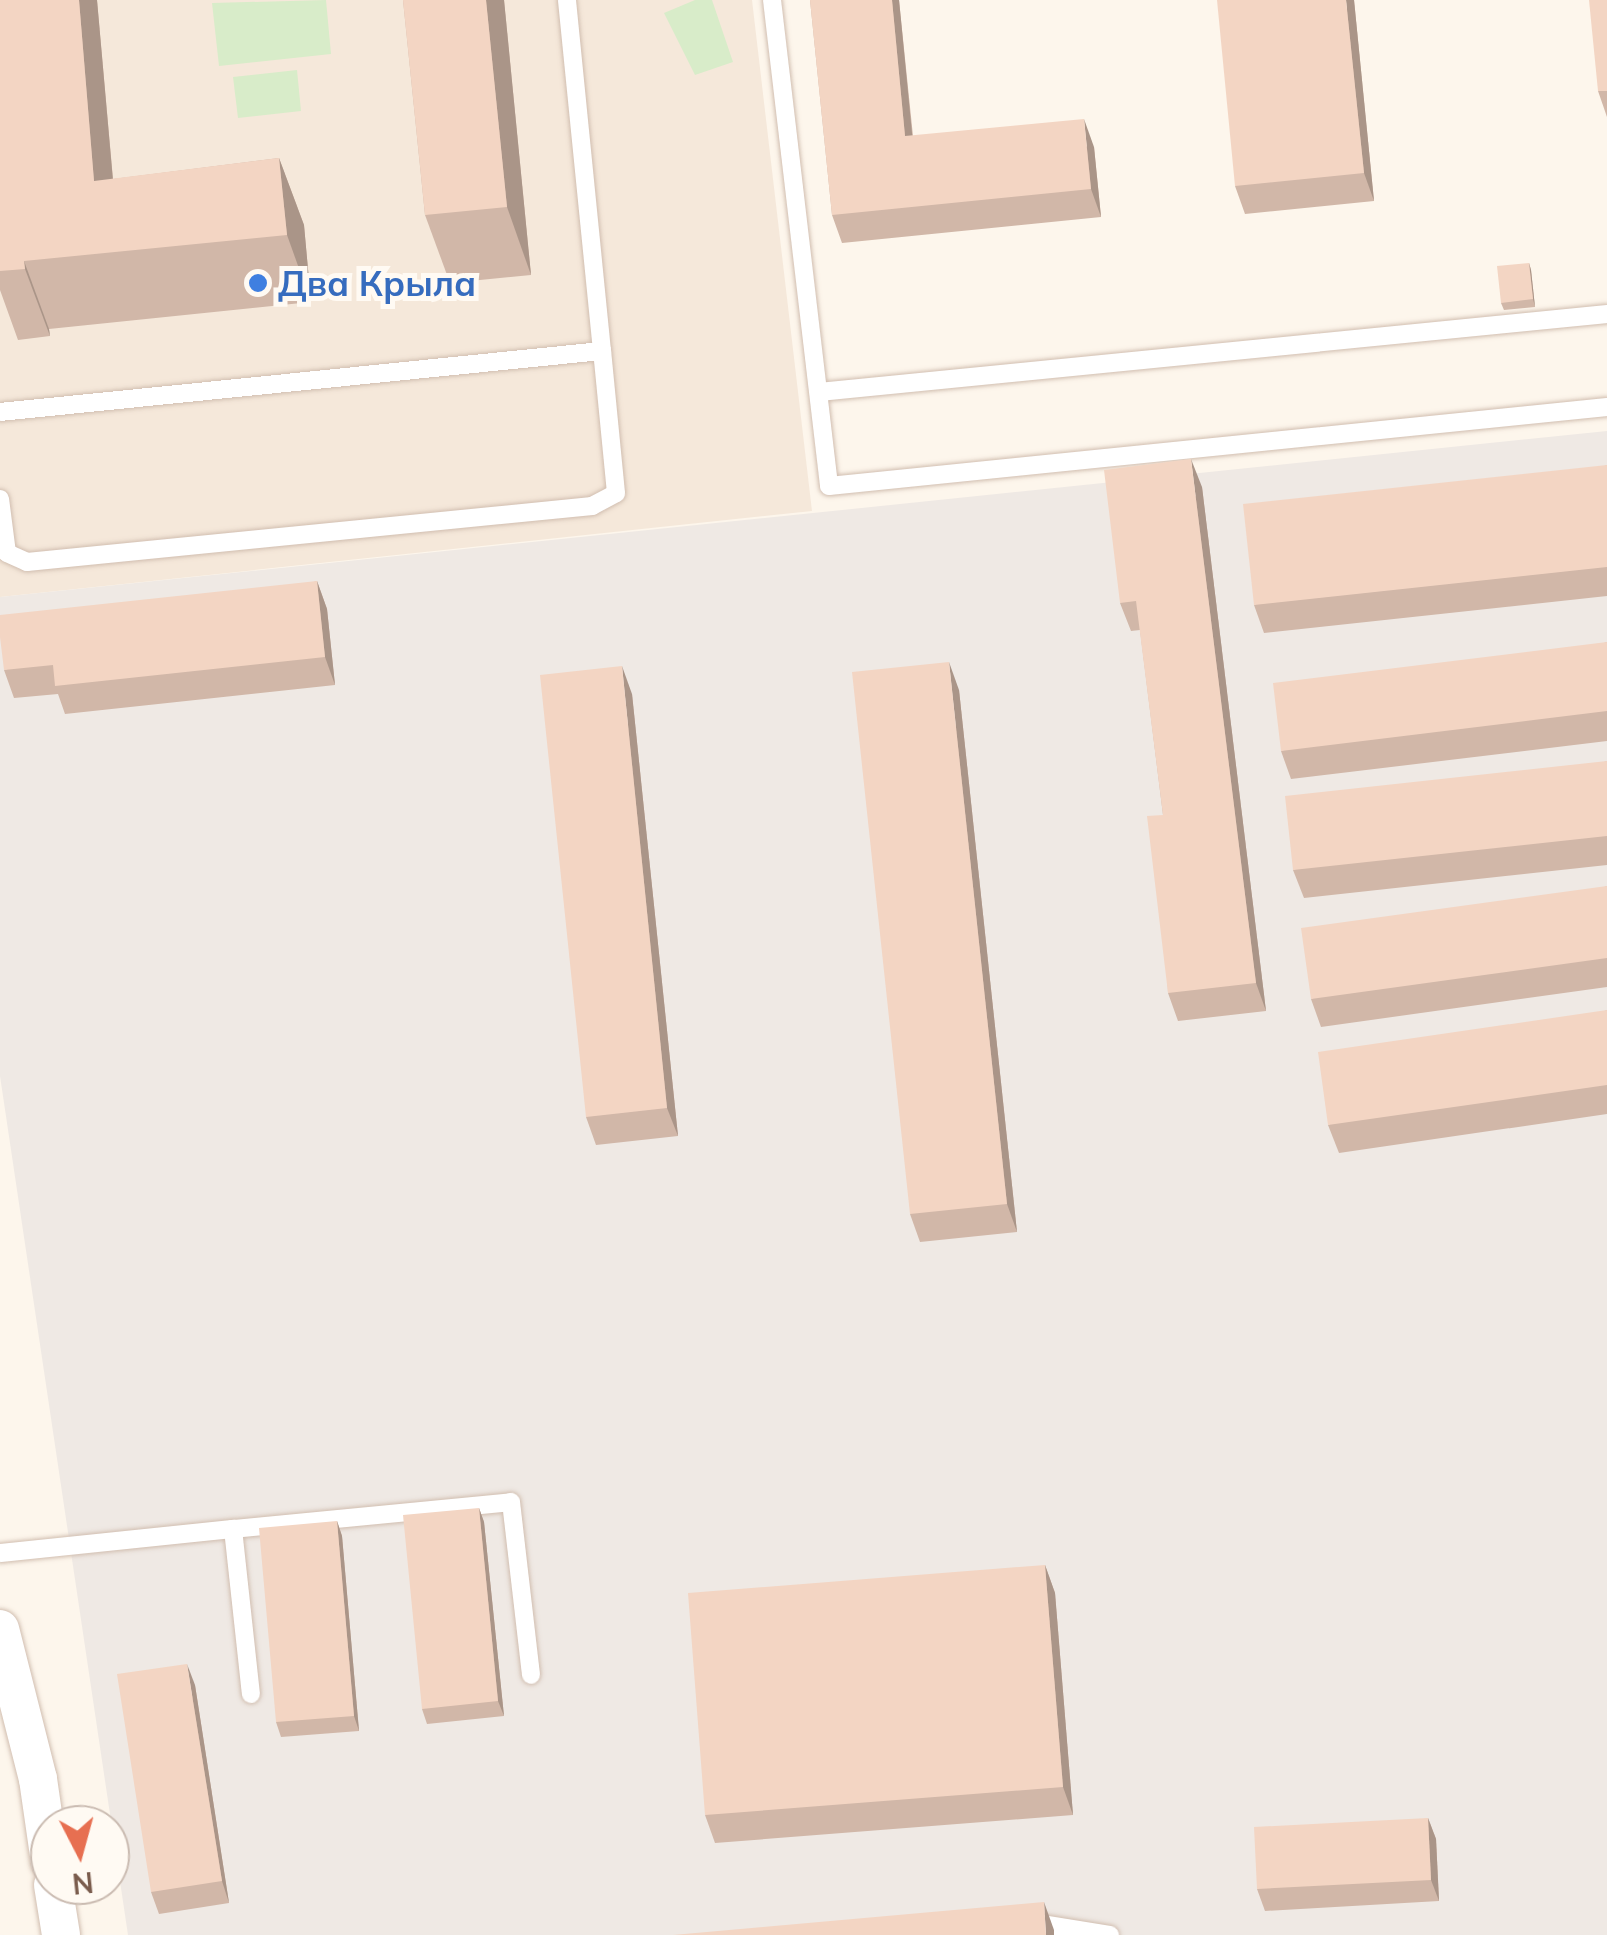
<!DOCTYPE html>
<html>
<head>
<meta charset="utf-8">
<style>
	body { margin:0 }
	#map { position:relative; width:1607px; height:1935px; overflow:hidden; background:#fdf6ec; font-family:Mulish,sans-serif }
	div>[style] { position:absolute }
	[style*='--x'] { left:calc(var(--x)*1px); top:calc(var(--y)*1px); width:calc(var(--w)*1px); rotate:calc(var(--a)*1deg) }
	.residential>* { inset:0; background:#f5e8da }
	.industrial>* { inset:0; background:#efe9e4 }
	.green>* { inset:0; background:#d8ecc9 }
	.roads { filter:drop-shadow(0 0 2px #d1beb0) drop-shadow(0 0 2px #d1beb0) }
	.service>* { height:18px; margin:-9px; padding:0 9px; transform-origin:9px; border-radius:9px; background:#fff }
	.minor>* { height:38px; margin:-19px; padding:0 19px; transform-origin:19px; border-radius:19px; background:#fff }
	.wall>* { inset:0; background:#d1b7a8 }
	.shaded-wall>* { inset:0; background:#aa9588 }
	.building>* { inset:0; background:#f3d5c3 }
	.dots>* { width:28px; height:28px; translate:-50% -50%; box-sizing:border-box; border:5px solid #fffaf3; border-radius:50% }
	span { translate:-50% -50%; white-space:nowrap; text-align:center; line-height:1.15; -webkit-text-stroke:10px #fffaf3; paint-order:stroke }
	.shop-label { font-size:35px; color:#366cbe; font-weight:700 }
	.left { translate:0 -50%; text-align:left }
	.north { position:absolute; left:30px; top:1805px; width:100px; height:100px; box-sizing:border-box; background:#fffaf3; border:2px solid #cabbb1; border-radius:50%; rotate:174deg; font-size:28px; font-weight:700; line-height:40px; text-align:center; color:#7a5c4d }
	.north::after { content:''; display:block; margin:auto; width:35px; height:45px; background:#e76f51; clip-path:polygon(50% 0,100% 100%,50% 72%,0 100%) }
</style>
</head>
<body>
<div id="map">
	<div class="residential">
		<i style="clip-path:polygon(0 0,752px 0,812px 511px,0 597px)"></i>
	</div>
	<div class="industrial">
		<i style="clip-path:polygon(1607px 431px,1607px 1935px,128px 1935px,0 1076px,0 597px)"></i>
	</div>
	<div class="green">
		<i style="clip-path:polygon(326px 0,331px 54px,219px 66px,212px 3px)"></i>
		<i style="clip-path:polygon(695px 0,712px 0,733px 62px,695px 75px,664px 13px)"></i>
		<i style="clip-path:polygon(297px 70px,301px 111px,238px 118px,233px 77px)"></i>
	</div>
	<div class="roads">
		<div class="service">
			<i style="--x:772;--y:0;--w:489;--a:83.3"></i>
			<i style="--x:829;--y:486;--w:782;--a:-5.8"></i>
			<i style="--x:819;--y:392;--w:792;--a:-5.65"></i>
			<i style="--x:0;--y:412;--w:605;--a:-5.79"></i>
			<i style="--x:602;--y:351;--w:353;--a:-95.7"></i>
			<i style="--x:0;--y:499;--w:54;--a:82.6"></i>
			<i style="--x:7;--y:553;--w:22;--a:24"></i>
			<i style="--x:27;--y:562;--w:568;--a:-5.66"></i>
			<i style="--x:592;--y:506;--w:27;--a:-28"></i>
			<i style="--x:616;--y:493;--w:143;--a:-95.6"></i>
			<i style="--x:233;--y:1529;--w:279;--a:-5.5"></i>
			<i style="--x:511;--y:1502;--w:174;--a:83.4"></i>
			<i style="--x:0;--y:1553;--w:234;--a:-5.9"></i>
			<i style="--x:233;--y:1529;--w:166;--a:83.8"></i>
			<i style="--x:1030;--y:1922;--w:81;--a:9.2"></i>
		</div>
		<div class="minor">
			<i style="--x:0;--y:1629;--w:155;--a:75.8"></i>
			<i style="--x:38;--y:1779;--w:84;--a:81.8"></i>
			<i style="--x:53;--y:1885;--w:51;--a:80.9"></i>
		</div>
	</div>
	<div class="wall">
		<i style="clip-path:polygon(0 0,97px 0,113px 179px,279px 158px,304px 225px,311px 302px,49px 329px,50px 336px,18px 340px,0 290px)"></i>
		<i style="clip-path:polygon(403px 0,504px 0,531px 275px,450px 283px,425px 215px)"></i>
		<i style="clip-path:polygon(810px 0,899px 0,913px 136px,1094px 147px,1101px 217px,842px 243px,832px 215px)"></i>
		<i style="clip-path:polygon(1354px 0,1374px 201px,1245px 214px,1235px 186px)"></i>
		<i style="clip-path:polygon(1607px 0,1607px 117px,1598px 91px)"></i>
		<i style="clip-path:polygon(1529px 263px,1531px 270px,1535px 307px,1504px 310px,1501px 303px)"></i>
		<i style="clip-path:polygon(1607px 465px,1607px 596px,1264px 633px,1254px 605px)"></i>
		<i style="clip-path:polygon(1202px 487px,1266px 1011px,1178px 1021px,1168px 993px,1163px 815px,1140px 630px,1131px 631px,1120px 603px)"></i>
		<i style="clip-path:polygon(317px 581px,327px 609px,335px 685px,65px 714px,58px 694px,14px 698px,4px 670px)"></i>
		<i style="clip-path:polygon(1607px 642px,1607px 741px,1291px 779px,1281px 751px)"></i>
		<i style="clip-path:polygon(959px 690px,1017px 1232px,920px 1242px,910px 1214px)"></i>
		<i style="clip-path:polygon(632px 694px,678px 1136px,596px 1145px,586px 1117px)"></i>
		<i style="clip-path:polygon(1607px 761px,1607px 865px,1304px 898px,1293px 870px)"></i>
		<i style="clip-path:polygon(1607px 886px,1607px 987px,1321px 1027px,1311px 999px)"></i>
		<i style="clip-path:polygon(1607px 1010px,1607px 1114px,1339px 1153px,1328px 1125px)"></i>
		<i style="clip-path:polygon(479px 1508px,484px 1522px,504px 1716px,427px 1724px,422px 1709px)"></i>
		<i style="clip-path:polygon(337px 1521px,342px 1536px,359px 1731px,281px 1737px,276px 1722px)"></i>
		<i style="clip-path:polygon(1045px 1565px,1055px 1593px,1073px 1815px,715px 1843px,705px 1815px)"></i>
		<i style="clip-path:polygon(195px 1685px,229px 1903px,159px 1914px,151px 1892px)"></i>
		<i style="clip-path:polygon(1428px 1818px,1436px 1839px,1439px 1901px,1265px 1911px,1257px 1889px)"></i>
	</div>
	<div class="shaded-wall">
		<i style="clip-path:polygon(79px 0,97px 0,119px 249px,94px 181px)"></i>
		<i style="clip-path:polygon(486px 0,504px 0,531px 275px,507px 207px)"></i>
		<i style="clip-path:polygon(892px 0,899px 0,915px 164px,905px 136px)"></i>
		<i style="clip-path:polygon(1346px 0,1354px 0,1374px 201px,1364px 173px)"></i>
		<i style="clip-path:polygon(1084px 119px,1094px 147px,1101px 217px,1091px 189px)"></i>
		<i style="clip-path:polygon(279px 158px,304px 225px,311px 302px,287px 235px)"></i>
		<i style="clip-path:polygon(24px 261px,49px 329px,50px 336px,25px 269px)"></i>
		<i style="clip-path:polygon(1529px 263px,1531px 270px,1535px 307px,1533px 299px)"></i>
		<i style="clip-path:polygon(1191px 459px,1202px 487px,1266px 1011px,1256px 983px)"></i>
		<i style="clip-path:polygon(317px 581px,327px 609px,335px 685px,325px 657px)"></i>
		<i style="clip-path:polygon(949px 662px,959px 690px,1017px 1232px,1007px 1204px)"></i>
		<i style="clip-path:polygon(622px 666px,632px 694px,678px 1136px,667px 1108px)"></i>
		<i style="clip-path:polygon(479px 1508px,484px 1522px,504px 1716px,498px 1701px)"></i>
		<i style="clip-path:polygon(337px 1521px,342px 1536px,359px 1731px,354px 1716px)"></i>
		<i style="clip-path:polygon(1045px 1565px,1055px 1593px,1073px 1815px,1063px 1787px)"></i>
		<i style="clip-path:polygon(187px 1664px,195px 1685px,229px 1903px,222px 1881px)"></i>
		<i style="clip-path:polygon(1428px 1818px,1436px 1839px,1439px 1901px,1431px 1880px)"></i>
		<i style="clip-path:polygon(1044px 1902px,1054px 1930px,1054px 1935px,1046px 1935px)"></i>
	</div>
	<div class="building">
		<i style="clip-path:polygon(0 0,79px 0,94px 181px,279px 158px,287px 235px,24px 261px,25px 269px,0 271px)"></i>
		<i style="clip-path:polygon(403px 0,486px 0,507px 207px,425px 215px)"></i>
		<i style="clip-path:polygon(810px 0,892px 0,905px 136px,1084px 119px,1091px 189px,832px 215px)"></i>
		<i style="clip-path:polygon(1217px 0,1346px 0,1364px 173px,1235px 186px)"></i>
		<i style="clip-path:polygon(1589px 0,1607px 0,1607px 91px,1598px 91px)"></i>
		<i style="clip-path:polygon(1529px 263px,1533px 299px,1501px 303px,1497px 266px)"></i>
		<i style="clip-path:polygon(1191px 459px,1256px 983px,1168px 993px,1147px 816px,1163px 815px,1136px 601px,1120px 603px,1104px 470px)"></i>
		<i style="clip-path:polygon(1607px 465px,1607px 567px,1254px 605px,1243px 504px)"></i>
		<i style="clip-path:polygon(317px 581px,325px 657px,55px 686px,53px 665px,4px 670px,0 637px,0 615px)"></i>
		<i style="clip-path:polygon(1607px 642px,1607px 711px,1281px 751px,1273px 683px)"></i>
		<i style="clip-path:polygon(949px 662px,1007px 1204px,910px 1214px,852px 672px)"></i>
		<i style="clip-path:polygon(622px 666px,667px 1108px,586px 1117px,540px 675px)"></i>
		<i style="clip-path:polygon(1607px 761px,1607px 836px,1293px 870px,1285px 796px)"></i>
		<i style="clip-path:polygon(1607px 886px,1607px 958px,1311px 999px,1301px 928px)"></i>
		<i style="clip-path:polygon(1607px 1010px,1607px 1085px,1328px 1125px,1318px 1052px)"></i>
		<i style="clip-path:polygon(479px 1508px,498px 1701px,422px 1709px,403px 1515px)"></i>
		<i style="clip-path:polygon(337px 1521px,354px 1716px,276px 1722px,259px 1528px)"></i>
		<i style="clip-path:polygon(1045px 1565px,1063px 1787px,705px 1815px,688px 1593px)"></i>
		<i style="clip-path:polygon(187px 1664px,222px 1881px,151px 1892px,117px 1674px)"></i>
		<i style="clip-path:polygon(1428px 1818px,1431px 1880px,1257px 1889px,1254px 1827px)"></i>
		<i style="clip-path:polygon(1044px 1902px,1046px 1935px,673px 1935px)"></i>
	</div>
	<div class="dots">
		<i style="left:258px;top:283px;background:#3f7fe0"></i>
	</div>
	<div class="shop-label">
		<span class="left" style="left:278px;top:283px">Два Крыла</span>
	</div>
	<div class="north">N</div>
</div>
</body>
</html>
